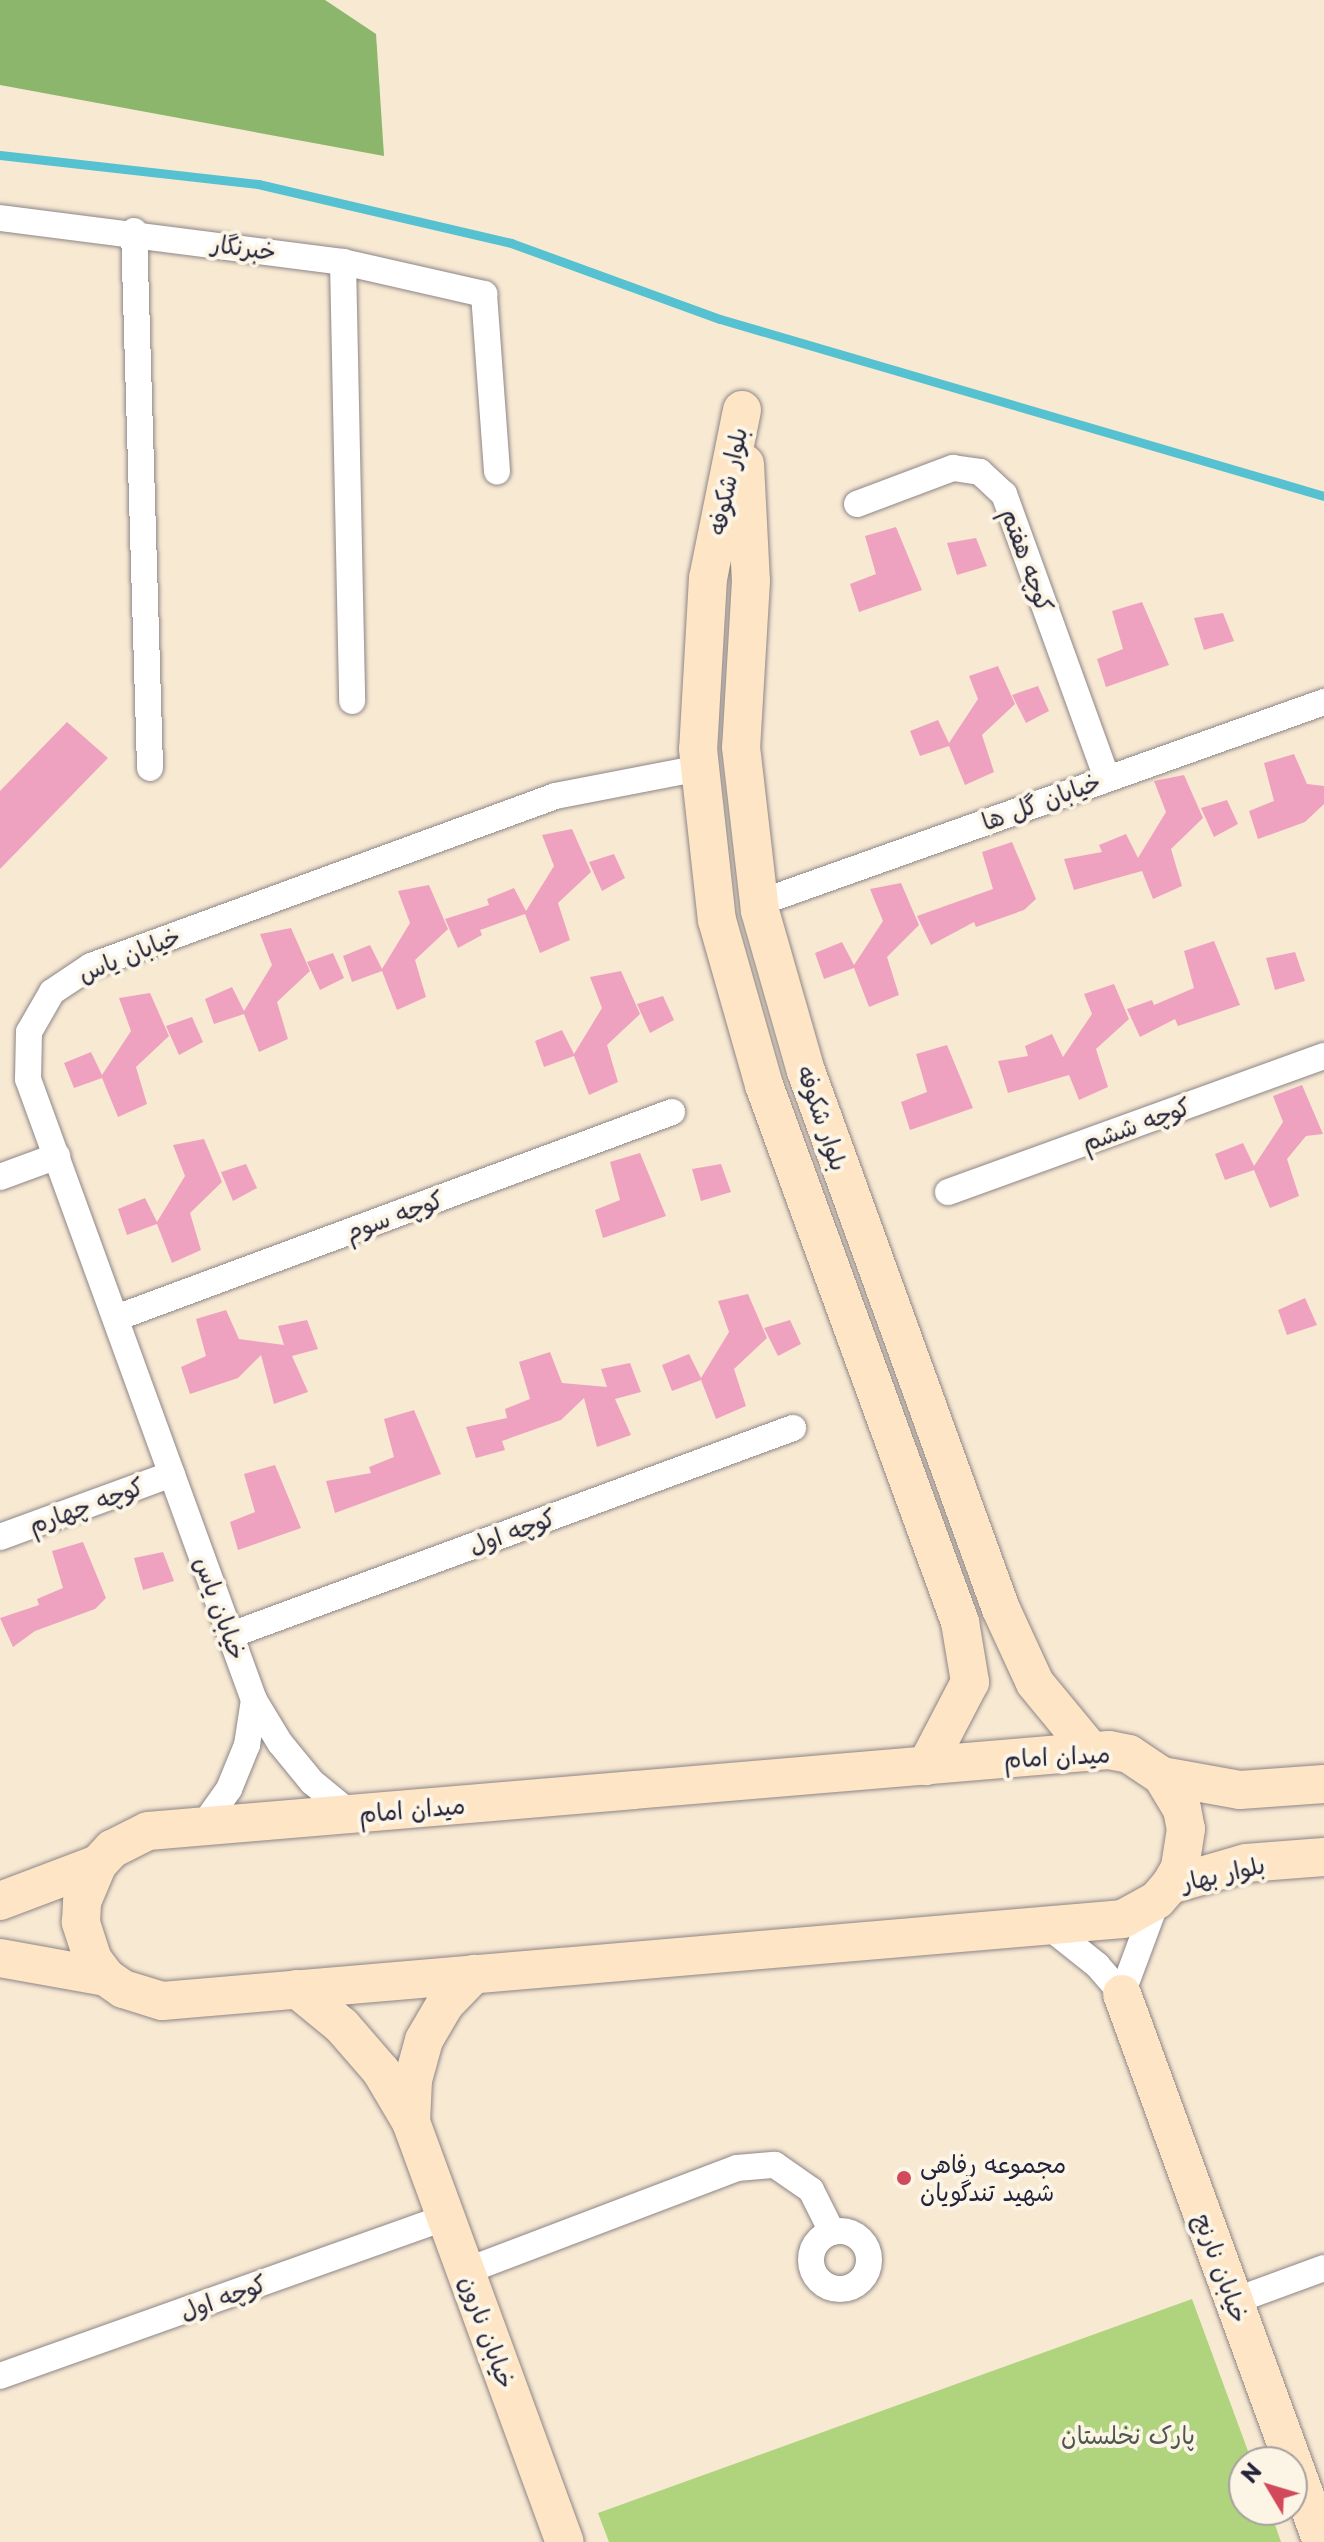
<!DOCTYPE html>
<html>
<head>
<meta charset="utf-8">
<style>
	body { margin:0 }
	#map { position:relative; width:1324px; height:2542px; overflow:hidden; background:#f8e9d3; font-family:"Playpen Sans","Playpen Sans Arabic",sans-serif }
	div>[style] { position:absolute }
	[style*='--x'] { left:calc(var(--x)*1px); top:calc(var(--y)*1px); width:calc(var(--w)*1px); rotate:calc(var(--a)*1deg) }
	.green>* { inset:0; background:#afd47d }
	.forest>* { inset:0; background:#8bb66c }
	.stream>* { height:9px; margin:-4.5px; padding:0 4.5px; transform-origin:4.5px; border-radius:4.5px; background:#56c1d1 }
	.building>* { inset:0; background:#efa2c0 }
	.roads { filter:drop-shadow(0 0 2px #8d8687) drop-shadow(0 0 2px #8d8687) }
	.street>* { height:26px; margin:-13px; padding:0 13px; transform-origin:13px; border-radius:13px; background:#fff }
	.street>.ring { margin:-13px; padding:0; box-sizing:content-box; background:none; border:26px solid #fff; border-radius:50% }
	.secondary>* { height:38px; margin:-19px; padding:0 19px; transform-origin:19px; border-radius:19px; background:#fee5c5 }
	.dots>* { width:22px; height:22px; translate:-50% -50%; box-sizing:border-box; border:4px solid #fcf5e5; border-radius:50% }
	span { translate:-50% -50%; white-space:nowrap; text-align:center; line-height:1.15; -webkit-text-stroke:8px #fcf5e5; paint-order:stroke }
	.street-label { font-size:24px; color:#22223b }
	.poi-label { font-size:24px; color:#22223b }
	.left { translate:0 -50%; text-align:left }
	.park-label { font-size:24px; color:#4c574f }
	.north { position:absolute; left:1228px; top:2446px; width:80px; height:80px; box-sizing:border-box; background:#fcf5e5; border:2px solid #a5a1a1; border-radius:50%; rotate:308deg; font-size:22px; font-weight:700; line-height:32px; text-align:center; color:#22223b }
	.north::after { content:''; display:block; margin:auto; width:28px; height:36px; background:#d1495b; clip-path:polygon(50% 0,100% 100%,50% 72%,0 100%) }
</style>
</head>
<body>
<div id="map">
	<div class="green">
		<i style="clip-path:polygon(1192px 2299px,1252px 2462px,1244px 2462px,1244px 2510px,1270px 2510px,1281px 2542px,609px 2542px,598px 2513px)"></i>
	</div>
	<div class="forest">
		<i style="clip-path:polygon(0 0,325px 0,376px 34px,384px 156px,0 85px)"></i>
	</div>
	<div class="stream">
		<i style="--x:0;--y:155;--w:260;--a:6.4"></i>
		<i style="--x:258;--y:184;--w:260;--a:13.1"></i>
		<i style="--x:511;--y:243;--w:222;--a:20"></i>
		<i style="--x:720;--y:319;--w:629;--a:16.33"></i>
	</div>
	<div class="building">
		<i style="clip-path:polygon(896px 527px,922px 590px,859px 612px,850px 584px,876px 574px,865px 536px)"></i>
		<i style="clip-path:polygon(976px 538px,987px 566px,957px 575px,947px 543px)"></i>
		<i style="clip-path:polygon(1142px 602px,1169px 665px,1106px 687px,1097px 659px,1123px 649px,1112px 611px)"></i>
		<i style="clip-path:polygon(1223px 613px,1234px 641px,1204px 650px,1194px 618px)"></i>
		<i style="clip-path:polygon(998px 666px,1015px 704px,982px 735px,994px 772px,965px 785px,949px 746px,920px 756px,910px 731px,938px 720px,949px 743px,978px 699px,969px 676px)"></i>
		<i style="clip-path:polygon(1038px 686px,1049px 711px,1026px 723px,1012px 695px)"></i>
		<i style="clip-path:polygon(67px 722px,108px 758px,0 869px,0 791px)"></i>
		<i style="clip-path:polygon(1294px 754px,1307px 784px,1324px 786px,1324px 804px,1305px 822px,1258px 839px,1249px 811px,1274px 801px,1264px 763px)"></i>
		<i style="clip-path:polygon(1184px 775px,1203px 818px,1171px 849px,1182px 886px,1153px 899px,1142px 871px,1074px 890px,1064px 859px,1102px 852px,1099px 845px,1126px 834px,1138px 858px,1166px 812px,1154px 781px)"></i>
		<i style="clip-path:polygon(1227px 800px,1238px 824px,1214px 837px,1201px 808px)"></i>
		<i style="clip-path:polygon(572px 829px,591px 872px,558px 903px,570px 940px,540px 953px,525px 914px,480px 930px,482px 935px,458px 948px,445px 919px,489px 905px,487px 899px,514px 888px,526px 911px,554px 866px,542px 835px)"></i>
		<i style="clip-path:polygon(1012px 842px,1036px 899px,1024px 910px,976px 927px,974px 922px,931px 945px,917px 916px,993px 889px,982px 852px)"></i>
		<i style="clip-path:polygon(614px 854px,625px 878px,602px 891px,589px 862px)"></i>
		<i style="clip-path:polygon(901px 883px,919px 925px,887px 957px,899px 995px,869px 1007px,854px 968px,824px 979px,815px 953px,842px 942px,854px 965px,883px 921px,870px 889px)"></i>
		<i style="clip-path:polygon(429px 885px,448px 929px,415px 960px,426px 997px,397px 1010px,382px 971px,352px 982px,343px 956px,370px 945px,382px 969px,410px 923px,398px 891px)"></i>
		<i style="clip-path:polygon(291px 928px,310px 971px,277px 1002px,288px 1039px,259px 1052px,244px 1014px,214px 1024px,205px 999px,232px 987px,244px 1011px,272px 965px,260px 934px)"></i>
		<i style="clip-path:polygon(1214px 941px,1240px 1005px,1178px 1026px,1175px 1019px,1140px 1037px,1127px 1009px,1152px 1000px,1154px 1005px,1194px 988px,1184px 951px)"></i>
		<i style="clip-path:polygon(1295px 952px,1305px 981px,1275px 990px,1266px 958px)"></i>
		<i style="clip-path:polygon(333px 953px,344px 978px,320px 990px,307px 962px)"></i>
		<i style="clip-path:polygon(621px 971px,640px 1014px,607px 1045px,618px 1082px,589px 1095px,574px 1056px,544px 1067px,535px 1041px,562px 1030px,574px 1054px,602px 1008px,590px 977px)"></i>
		<i style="clip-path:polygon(1114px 984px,1129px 1019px,1096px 1049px,1108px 1087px,1079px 1100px,1069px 1075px,1008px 1093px,998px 1061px,1028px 1056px,1025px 1046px,1052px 1034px,1063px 1057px,1092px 1014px,1084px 994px)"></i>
		<i style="clip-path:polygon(150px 993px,169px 1036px,136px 1067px,147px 1104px,118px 1117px,102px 1078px,74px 1088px,64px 1063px,91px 1052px,102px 1075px,131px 1031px,119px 998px)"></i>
		<i style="clip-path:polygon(663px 996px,674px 1020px,650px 1033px,637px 1004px)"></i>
		<i style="clip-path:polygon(192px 1017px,203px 1042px,179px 1055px,166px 1026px)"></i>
		<i style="clip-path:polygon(947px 1045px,973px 1108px,910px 1130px,901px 1102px,927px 1092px,916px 1054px)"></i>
		<i style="clip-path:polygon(1302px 1085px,1323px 1134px,1306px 1136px,1287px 1159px,1299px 1196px,1270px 1208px,1254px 1170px,1225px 1180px,1215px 1154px,1243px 1143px,1254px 1166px,1283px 1122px,1273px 1096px)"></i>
		<i style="clip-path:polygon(204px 1139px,222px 1182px,190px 1213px,201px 1250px,172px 1263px,157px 1224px,127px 1235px,118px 1209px,145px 1198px,157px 1222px,185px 1176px,173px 1145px)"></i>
		<i style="clip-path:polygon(640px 1153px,666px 1216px,603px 1238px,595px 1210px,620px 1200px,610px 1162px)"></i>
		<i style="clip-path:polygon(246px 1164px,257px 1188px,233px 1201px,221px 1172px)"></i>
		<i style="clip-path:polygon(721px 1164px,731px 1192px,701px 1201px,692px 1169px)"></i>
		<i style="clip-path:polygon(748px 1294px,767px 1338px,734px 1369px,746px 1406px,716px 1419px,701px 1380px,672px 1391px,662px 1365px,689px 1354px,701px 1378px,729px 1332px,718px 1301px)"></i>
		<i style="clip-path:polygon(1305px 1298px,1317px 1325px,1287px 1335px,1278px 1310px)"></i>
		<i style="clip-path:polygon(226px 1310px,239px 1339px,284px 1345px,278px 1326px,307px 1320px,318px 1349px,292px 1356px,308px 1392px,274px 1404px,261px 1355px,238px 1378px,190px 1394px,181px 1367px,206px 1356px,196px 1319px)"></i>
		<i style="clip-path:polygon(790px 1320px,801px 1344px,778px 1356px,764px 1328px)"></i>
		<i style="clip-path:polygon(550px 1352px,562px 1383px,607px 1387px,601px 1369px,630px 1363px,641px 1392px,615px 1399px,631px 1435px,597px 1447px,584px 1398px,561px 1420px,502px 1441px,505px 1450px,476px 1458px,466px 1427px,507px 1418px,505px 1409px,530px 1399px,519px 1362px)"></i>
		<i style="clip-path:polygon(414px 1410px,441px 1474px,335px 1513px,326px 1481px,371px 1473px,369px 1467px,394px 1457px,384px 1419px)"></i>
		<i style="clip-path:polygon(275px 1465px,301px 1528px,238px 1550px,230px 1522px,255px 1512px,244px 1474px)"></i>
		<i style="clip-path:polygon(83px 1542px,106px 1598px,95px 1609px,35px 1631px,13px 1647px,0 1618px,39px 1605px,37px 1599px,63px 1588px,52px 1551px)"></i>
		<i style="clip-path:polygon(163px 1552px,174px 1581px,143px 1590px,134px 1558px)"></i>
	</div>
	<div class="roads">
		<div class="street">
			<i style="--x:0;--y:218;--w:346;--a:7.3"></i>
			<i style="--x:343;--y:262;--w:145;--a:12.8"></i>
			<i style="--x:484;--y:294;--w:178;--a:85.8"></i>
			<i style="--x:134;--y:231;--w:537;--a:88.29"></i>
			<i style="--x:343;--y:262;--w:439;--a:88.8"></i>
			<i style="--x:857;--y:504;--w:103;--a:-20.6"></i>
			<i style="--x:953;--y:468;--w:27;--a:8"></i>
			<i style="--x:980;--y:472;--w:33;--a:43"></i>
			<i style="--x:1004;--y:494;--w:302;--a:70.1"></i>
			<i style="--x:759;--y:903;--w:600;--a:-19.58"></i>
			<i style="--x:0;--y:1177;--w:61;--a:-20.2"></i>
			<i style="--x:948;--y:1192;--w:400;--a:-19.9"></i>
			<i style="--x:116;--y:1318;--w:593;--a:-20.33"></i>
			<i style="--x:0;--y:1537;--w:183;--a:-20.1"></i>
			<i style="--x:231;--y:1635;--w:599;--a:-20.22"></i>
			<i style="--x:351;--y:1814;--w:50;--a:-140.6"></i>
			<i style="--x:312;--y:1782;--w:50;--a:-129.4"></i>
			<i style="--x:280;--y:1743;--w:50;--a:-121.2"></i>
			<i style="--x:254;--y:1700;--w:661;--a:-110"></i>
			<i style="--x:28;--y:1079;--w:47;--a:-88.8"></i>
			<i style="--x:29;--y:1032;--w:46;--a:-60.1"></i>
			<i style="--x:52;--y:992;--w:47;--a:-33.7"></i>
			<i style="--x:91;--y:966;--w:494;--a:-20.1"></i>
			<i style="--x:555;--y:796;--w:148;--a:-10.9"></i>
			<i style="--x:202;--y:1827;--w:47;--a:-54.6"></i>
			<i style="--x:229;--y:1789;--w:48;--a:-67.8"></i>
			<i style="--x:247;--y:1745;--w:46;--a:-81.2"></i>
			<i style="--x:1048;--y:1926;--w:63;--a:38.5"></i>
			<i style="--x:1097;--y:1965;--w:38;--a:49"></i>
			<i style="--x:1122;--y:1994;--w:100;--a:-69.6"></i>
			<i class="ring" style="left:811px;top:2231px;width:32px;height:32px"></i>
			<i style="--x:466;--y:2271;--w:290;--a:-20.8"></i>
			<i style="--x:737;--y:2168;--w:38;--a:-5"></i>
			<i style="--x:775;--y:2165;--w:44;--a:34.8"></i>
			<i style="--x:811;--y:2190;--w:47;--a:63.4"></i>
			<i style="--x:1234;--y:2301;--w:96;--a:-20.1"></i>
			<i style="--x:0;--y:2376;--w:473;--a:-19.6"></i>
		</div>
		<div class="secondary">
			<i style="--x:742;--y:410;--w:171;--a:101.4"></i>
			<i style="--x:708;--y:578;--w:171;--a:93.3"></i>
			<i style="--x:698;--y:749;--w:172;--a:83.7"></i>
			<i style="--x:717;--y:920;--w:172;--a:74.1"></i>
			<i style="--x:764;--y:1085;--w:572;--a:69.95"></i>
			<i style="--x:960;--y:1622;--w:61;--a:80.5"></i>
			<i style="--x:970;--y:1682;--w:95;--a:117.6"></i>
			<i style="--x:745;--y:464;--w:117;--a:87.1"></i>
			<i style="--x:751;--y:581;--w:166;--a:93.4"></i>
			<i style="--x:741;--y:747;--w:165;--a:83.4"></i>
			<i style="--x:760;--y:911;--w:166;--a:74"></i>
			<i style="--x:806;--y:1071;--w:572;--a:70.08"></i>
			<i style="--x:1001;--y:1609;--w:81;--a:65.3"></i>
			<i style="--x:1035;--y:1683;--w:88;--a:50.5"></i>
			<i style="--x:1109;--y:1750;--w:20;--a:11"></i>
			<i style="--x:1129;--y:1754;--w:40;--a:34"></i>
			<i style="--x:1162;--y:1776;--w:39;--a:59"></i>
			<i style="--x:1182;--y:1809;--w:20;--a:79"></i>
			<i style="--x:1186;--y:1829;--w:39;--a:99"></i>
			<i style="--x:1180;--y:1868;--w:20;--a:120"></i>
			<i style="--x:1170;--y:1885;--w:20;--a:131"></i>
			<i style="--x:1157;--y:1900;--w:39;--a:151"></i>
			<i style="--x:1123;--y:1919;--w:964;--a:175.12"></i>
			<i style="--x:162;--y:2001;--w:41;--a:-162.9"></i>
			<i style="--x:123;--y:1989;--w:21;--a:-145"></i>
			<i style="--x:106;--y:1977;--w:21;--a:-127"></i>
			<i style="--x:93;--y:1960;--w:40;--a:-108"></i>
			<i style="--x:81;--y:1922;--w:20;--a:-87"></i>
			<i style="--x:82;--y:1902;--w:41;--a:-67.2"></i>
			<i style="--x:98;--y:1864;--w:21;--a:-47"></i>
			<i style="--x:112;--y:1849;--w:40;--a:-26.6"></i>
			<i style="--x:148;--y:1831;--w:964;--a:-4.82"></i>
			<i style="--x:1162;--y:1776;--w:79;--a:10.2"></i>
			<i style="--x:1240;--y:1790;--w:84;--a:-4.1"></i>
			<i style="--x:1170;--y:1885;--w:79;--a:-16.1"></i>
			<i style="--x:1246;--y:1863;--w:78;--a:-4.4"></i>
			<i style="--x:0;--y:1901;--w:105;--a:-20.7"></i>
			<i style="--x:0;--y:1958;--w:108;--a:10.2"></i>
			<i style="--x:297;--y:1989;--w:58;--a:39.4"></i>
			<i style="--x:342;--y:2026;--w:60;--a:49.1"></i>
			<i style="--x:381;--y:2071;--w:59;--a:59.5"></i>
			<i style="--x:411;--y:2122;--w:447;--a:69.9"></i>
			<i style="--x:1122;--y:1994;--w:583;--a:69.95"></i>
			<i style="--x:411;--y:2122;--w:42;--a:-87.3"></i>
			<i style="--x:413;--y:2080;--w:41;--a:-74.6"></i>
			<i style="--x:424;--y:2040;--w:42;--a:-59.7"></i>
			<i style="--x:445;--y:2004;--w:42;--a:-46"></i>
		</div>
	</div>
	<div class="dots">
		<i style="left:904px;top:2178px;background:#d1495b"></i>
	</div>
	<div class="street-label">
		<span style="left:244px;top:247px;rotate:8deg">خبرنگار</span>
		<span style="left:727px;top:481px;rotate:-78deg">بلوار شکوفه</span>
		<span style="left:1028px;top:560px;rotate:70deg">کوچه هفتم</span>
		<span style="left:1041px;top:801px;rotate:-20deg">خیابان گل ها</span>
		<span style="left:129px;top:954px;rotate:-22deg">خیابان یاس</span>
		<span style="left:823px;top:1118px;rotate:71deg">بلوار شکوفه</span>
		<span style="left:1136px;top:1124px;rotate:-20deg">کوچه ششم</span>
		<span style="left:394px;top:1215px;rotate:-20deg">کوچه سوم</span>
		<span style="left:86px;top:1505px;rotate:-20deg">کوچه چهارم</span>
		<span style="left:512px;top:1531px;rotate:-20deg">کوچه اول</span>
		<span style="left:221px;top:1608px;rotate:70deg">خیابان یاس</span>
		<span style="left:1057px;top:1756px;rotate:-3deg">میدان امام</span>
		<span style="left:412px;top:1809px;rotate:-5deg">میدان امام</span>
		<span style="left:1223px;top:1873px;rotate:-13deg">بلوار بهار</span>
		<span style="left:1222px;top:2268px;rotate:70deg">خیابان نارنج</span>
		<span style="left:223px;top:2297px;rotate:-20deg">کوچه اول</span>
		<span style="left:488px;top:2332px;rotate:70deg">خیابان نارون</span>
	</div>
	<div class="poi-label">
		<span class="left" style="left:920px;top:2178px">مجموعه رفاهی<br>شهید تندگویان</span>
	</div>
	<div class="park-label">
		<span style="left:1128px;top:2435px">پارک نخلستان</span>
	</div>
	<div class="north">N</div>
</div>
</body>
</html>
